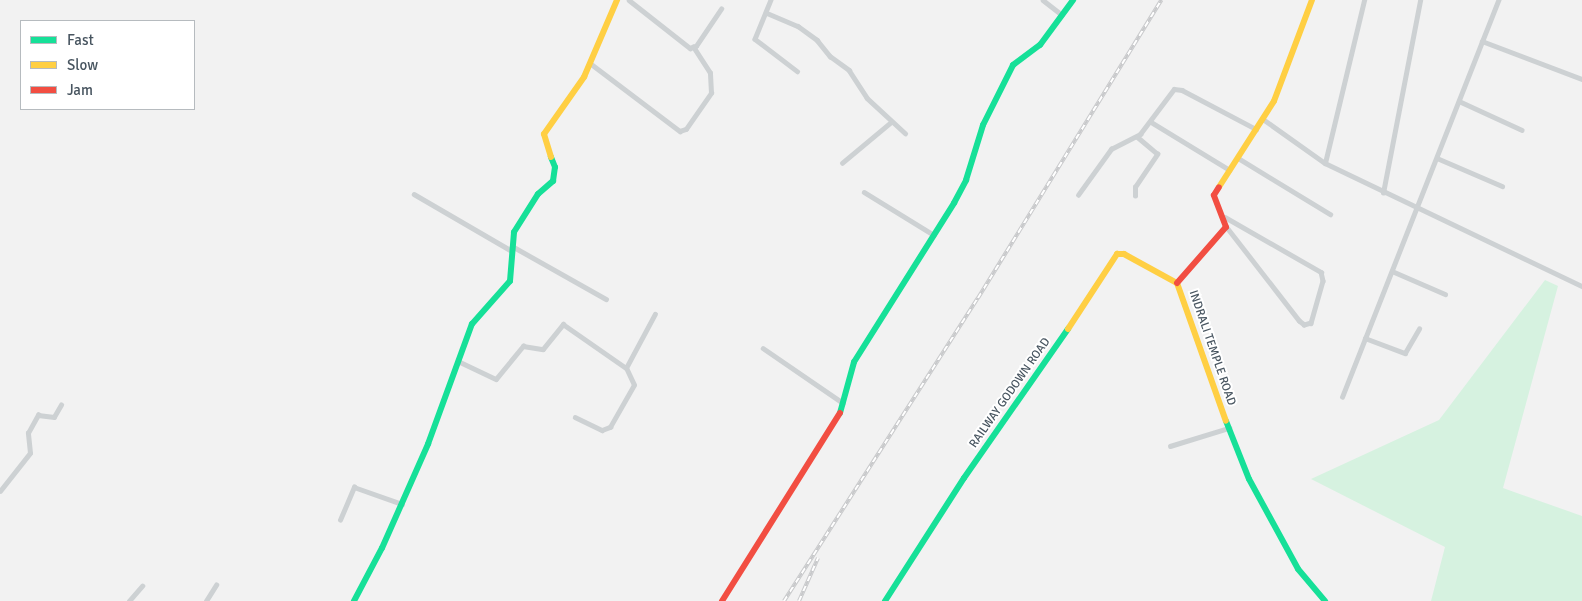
<!DOCTYPE html>
<html>
<head>
<meta charset="utf-8">
<style>
	body { margin:0 }
	#map { position:relative; width:1582px; height:601px; overflow:hidden; background:#f2f2f2; font-family:Signika,sans-serif }
	div>[style] { position:absolute }
	[style*='--x'] { left:calc(var(--x)*1px); top:calc(var(--y)*1px); width:calc(var(--w)*1px); rotate:calc(var(--a)*1deg) }
	.green>* { inset:0; background:#d6f2e0 }
	.street>* { height:4.5px; margin:-2.25px; padding:0 2.25px; transform-origin:2.25px; border-radius:2.25px; background:#cdd1d3 }
	.fast>* { height:6px; margin:-3px; padding:0 3px; transform-origin:3px; border-radius:3px; background:#16e098 }
	.slow>* { height:6px; margin:-3px; padding:0 3px; transform-origin:3px; border-radius:3px; background:#ffcf43 }
	.jam>* { height:6px; margin:-3px; padding:0 3px; transform-origin:3px; border-radius:3px; background:#f24e42 }
	.rail>* { height:4px; margin-top:-2px; transform-origin:0; background:repeating-linear-gradient(90deg,#fff 0 5.5px,#c8c9cb 0 11px); box-sizing:border-box; border-block:1px solid #c8c9cb }
	span { translate:-50% -50%; white-space:nowrap; text-align:center; line-height:1.15; -webkit-text-stroke:4px #fff; paint-order:stroke }
	.street-label { font-size:12px; color:#485560 }
	.legend { position:absolute; left:20px; top:20px; width:175px; height:90px; box-sizing:border-box; background:#fff; border:1px solid #b6bbbf; margin:0; padding:6px 9px; list-style:none; font-size:15px; color:#485560 }
	.legend li { display:flex; align-items:center; gap:10px; height:25px }
	.legend b { width:25px; border:1px solid #b6bbbf }
</style>
</head>
<body>
<div id="map">
	<div class="green">
		<i style="clip-path:polygon(1545px 280px,1558px 286px,1503px 488px,1582px 516px,1582px 601px,1431px 601px,1445px 547px,1311px 479px,1439px 420px)"></i>
	</div>
	<div class="street">
		<i style="--x:629;--y:0;--w:78;--a:38.2"></i>
		<i style="--x:690;--y:48;--w:6;--a:-18"></i>
		<i style="--x:696;--y:46;--w:45;--a:-56"></i>
		<i style="--x:771;--y:0;--w:42;--a:112.3"></i>
		<i style="--x:755;--y:39;--w:53;--a:37.3"></i>
		<i style="--x:1043;--y:0;--w:24;--a:38"></i>
		<i style="--x:767;--y:13;--w:34;--a:23"></i>
		<i style="--x:798;--y:26;--w:24;--a:36"></i>
		<i style="--x:817;--y:40;--w:21;--a:51"></i>
		<i style="--x:830;--y:56;--w:24;--a:36"></i>
		<i style="--x:849;--y:70;--w:33;--a:57"></i>
		<i style="--x:867;--y:98;--w:52;--a:42.6"></i>
		<i style="--x:1482;--y:41;--w:107;--a:20.8"></i>
		<i style="--x:590;--y:63;--w:113;--a:37.1"></i>
		<i style="--x:680;--y:131;--w:6;--a:-18"></i>
		<i style="--x:686;--y:129;--w:44;--a:-55.2"></i>
		<i style="--x:711;--y:93;--w:20;--a:-93"></i>
		<i style="--x:710;--y:73;--w:31;--a:-123"></i>
		<i style="--x:1459;--y:101;--w:69;--a:24.7"></i>
		<i style="--x:1263;--y:119;--w:76;--a:35.4"></i>
		<i style="--x:1325;--y:163;--w:285;--a:25.6"></i>
		<i style="--x:1151;--y:122;--w:92;--a:31.3"></i>
		<i style="--x:1238;--y:158;--w:108;--a:31.3"></i>
		<i style="--x:1437;--y:158;--w:71;--a:23.3"></i>
		<i style="--x:842;--y:163;--w:64;--a:-39.9"></i>
		<i style="--x:1325;--y:163;--w:168;--a:-76.5"></i>
		<i style="--x:864;--y:192;--w:82;--a:31.6"></i>
		<i style="--x:1383;--y:193;--w:197;--a:-79.1"></i>
		<i style="--x:414;--y:194;--w:113;--a:30.2"></i>
		<i style="--x:1078;--y:195;--w:57;--a:-54.3"></i>
		<i style="--x:1111;--y:149;--w:33;--a:-27"></i>
		<i style="--x:1140;--y:134;--w:56;--a:-52.9"></i>
		<i style="--x:1174;--y:89;--w:8;--a:7"></i>
		<i style="--x:1182;--y:90;--w:84;--a:27.8"></i>
		<i style="--x:1135;--y:196;--w:9;--a:-90"></i>
		<i style="--x:1135;--y:187;--w:40;--a:-56"></i>
		<i style="--x:1157;--y:154;--w:26;--a:-140"></i>
		<i style="--x:1225;--y:217;--w:111;--a:29.8"></i>
		<i style="--x:1321;--y:272;--w:9;--a:77"></i>
		<i style="--x:1323;--y:281;--w:44;--a:105.9"></i>
		<i style="--x:1311;--y:323;--w:7;--a:164"></i>
		<i style="--x:1304;--y:325;--w:6;--a:-141"></i>
		<i style="--x:1299;--y:321;--w:119;--a:-127.8"></i>
		<i style="--x:512;--y:246;--w:108;--a:29.4"></i>
		<i style="--x:1392;--y:271;--w:58;--a:23.5"></i>
		<i style="--x:1365;--y:338;--w:43;--a:20.6"></i>
		<i style="--x:1405;--y:353;--w:28;--a:-60"></i>
		<i style="--x:763;--y:348;--w:97;--a:34.5"></i>
		<i style="--x:458;--y:361;--w:42;--a:25.3"></i>
		<i style="--x:496;--y:379;--w:43;--a:-50.7"></i>
		<i style="--x:523;--y:346;--w:20;--a:9"></i>
		<i style="--x:543;--y:349;--w:32;--a:-51"></i>
		<i style="--x:563;--y:324;--w:77;--a:34.9"></i>
		<i style="--x:626;--y:368;--w:61;--a:-61.8"></i>
		<i style="--x:1342;--y:397;--w:427;--a:-68.5"></i>
		<i style="--x:575;--y:417;--w:30;--a:26"></i>
		<i style="--x:602;--y:430;--w:9;--a:-21"></i>
		<i style="--x:610;--y:427;--w:48;--a:-60.3"></i>
		<i style="--x:634;--y:385;--w:19;--a:-115"></i>
		<i style="--x:1170;--y:446;--w:62;--a:-17"></i>
		<i style="--x:0;--y:491;--w:48;--a:-51.7"></i>
		<i style="--x:30;--y:453;--w:20;--a:-96"></i>
		<i style="--x:28;--y:433;--w:21;--a:-61"></i>
		<i style="--x:38;--y:415;--w:16;--a:7"></i>
		<i style="--x:54;--y:417;--w:14;--a:-60"></i>
		<i style="--x:340;--y:520;--w:36;--a:-67"></i>
		<i style="--x:354;--y:487;--w:51;--a:19.5"></i>
		<i style="--x:129;--y:601;--w:20;--a:-49"></i>
		<i style="--x:206;--y:601;--w:19;--a:-58"></i>
	</div>
	<div class="fast">
		<i style="--x:840;--y:413;--w:53;--a:-74.6"></i>
		<i style="--x:854;--y:362;--w:188;--a:-57.8"></i>
		<i style="--x:954;--y:203;--w:26;--a:-62"></i>
		<i style="--x:966;--y:180;--w:58;--a:-72.8"></i>
		<i style="--x:983;--y:125;--w:67;--a:-63.4"></i>
		<i style="--x:1013;--y:65;--w:34;--a:-37"></i>
		<i style="--x:1040;--y:45;--w:56;--a:-53.7"></i>
		<i style="--x:1226;--y:421;--w:62;--a:68.4"></i>
		<i style="--x:1249;--y:479;--w:102;--a:61.4"></i>
		<i style="--x:1298;--y:569;--w:42;--a:49.8"></i>
		<i style="--x:354;--y:601;--w:60;--a:-62.2"></i>
		<i style="--x:382;--y:548;--w:114;--a:-66.1"></i>
		<i style="--x:428;--y:444;--w:128;--a:-69.9"></i>
		<i style="--x:472;--y:324;--w:57;--a:-48.5"></i>
		<i style="--x:510;--y:281;--w:49;--a:-85.3"></i>
		<i style="--x:514;--y:232;--w:45;--a:-57.7"></i>
		<i style="--x:538;--y:194;--w:20;--a:-41"></i>
		<i style="--x:553;--y:181;--w:14;--a:-82"></i>
		<i style="--x:555;--y:167;--w:11;--a:-112"></i>
		<i style="--x:885;--y:601;--w:146;--a:-57.3"></i>
		<i style="--x:964;--y:478;--w:182;--a:-55.1"></i>
	</div>
	<div class="slow">
		<i style="--x:551;--y:157;--w:24;--a:-107"></i>
		<i style="--x:544;--y:134;--w:70;--a:-54.9"></i>
		<i style="--x:584;--y:77;--w:84;--a:-66.8"></i>
		<i style="--x:1219;--y:187;--w:102;--a:-57.4"></i>
		<i style="--x:1274;--y:101;--w:108;--a:-69.4"></i>
		<i style="--x:1068;--y:329;--w:90;--a:-56.8"></i>
		<i style="--x:1117;--y:254;--w:7;--a:0"></i>
		<i style="--x:1124;--y:254;--w:60;--a:28.7"></i>
		<i style="--x:1177;--y:283;--w:146;--a:70.5"></i>
	</div>
	<div class="jam">
		<i style="--x:1177;--y:283;--w:74;--a:-48.8"></i>
		<i style="--x:1226;--y:227;--w:34;--a:-111"></i>
		<i style="--x:1214;--y:195;--w:9;--a:-58"></i>
		<i style="--x:722;--y:601;--w:222;--a:-57.9"></i>
	</div>
	<div class="rail">
		<i style="--x:784;--y:601;--w:360;--a:-57.4"></i>
		<i style="--x:978;--y:298;--w:350;--a:-58.4"></i>
		<i style="--x:799;--y:601;--w:47;--a:-66.2"></i>
	</div>
	<div class="street-label">
		<span style="left:1212px;top:348px;rotate:71deg">INDRALI TEMPLE ROAD</span>
		<span style="left:1010px;top:393px;rotate:-55deg">RAILWAY GODOWN ROAD</span>
	</div>
	<ul class="legend">
	<li><b style="height:6px;background:#16e098"></b>Fast</li>
	<li><b style="height:6px;background:#ffcf43"></b>Slow</li>
	<li><b style="height:6px;background:#f24e42"></b>Jam</li>
	</ul>
</div>
</body>
</html>
